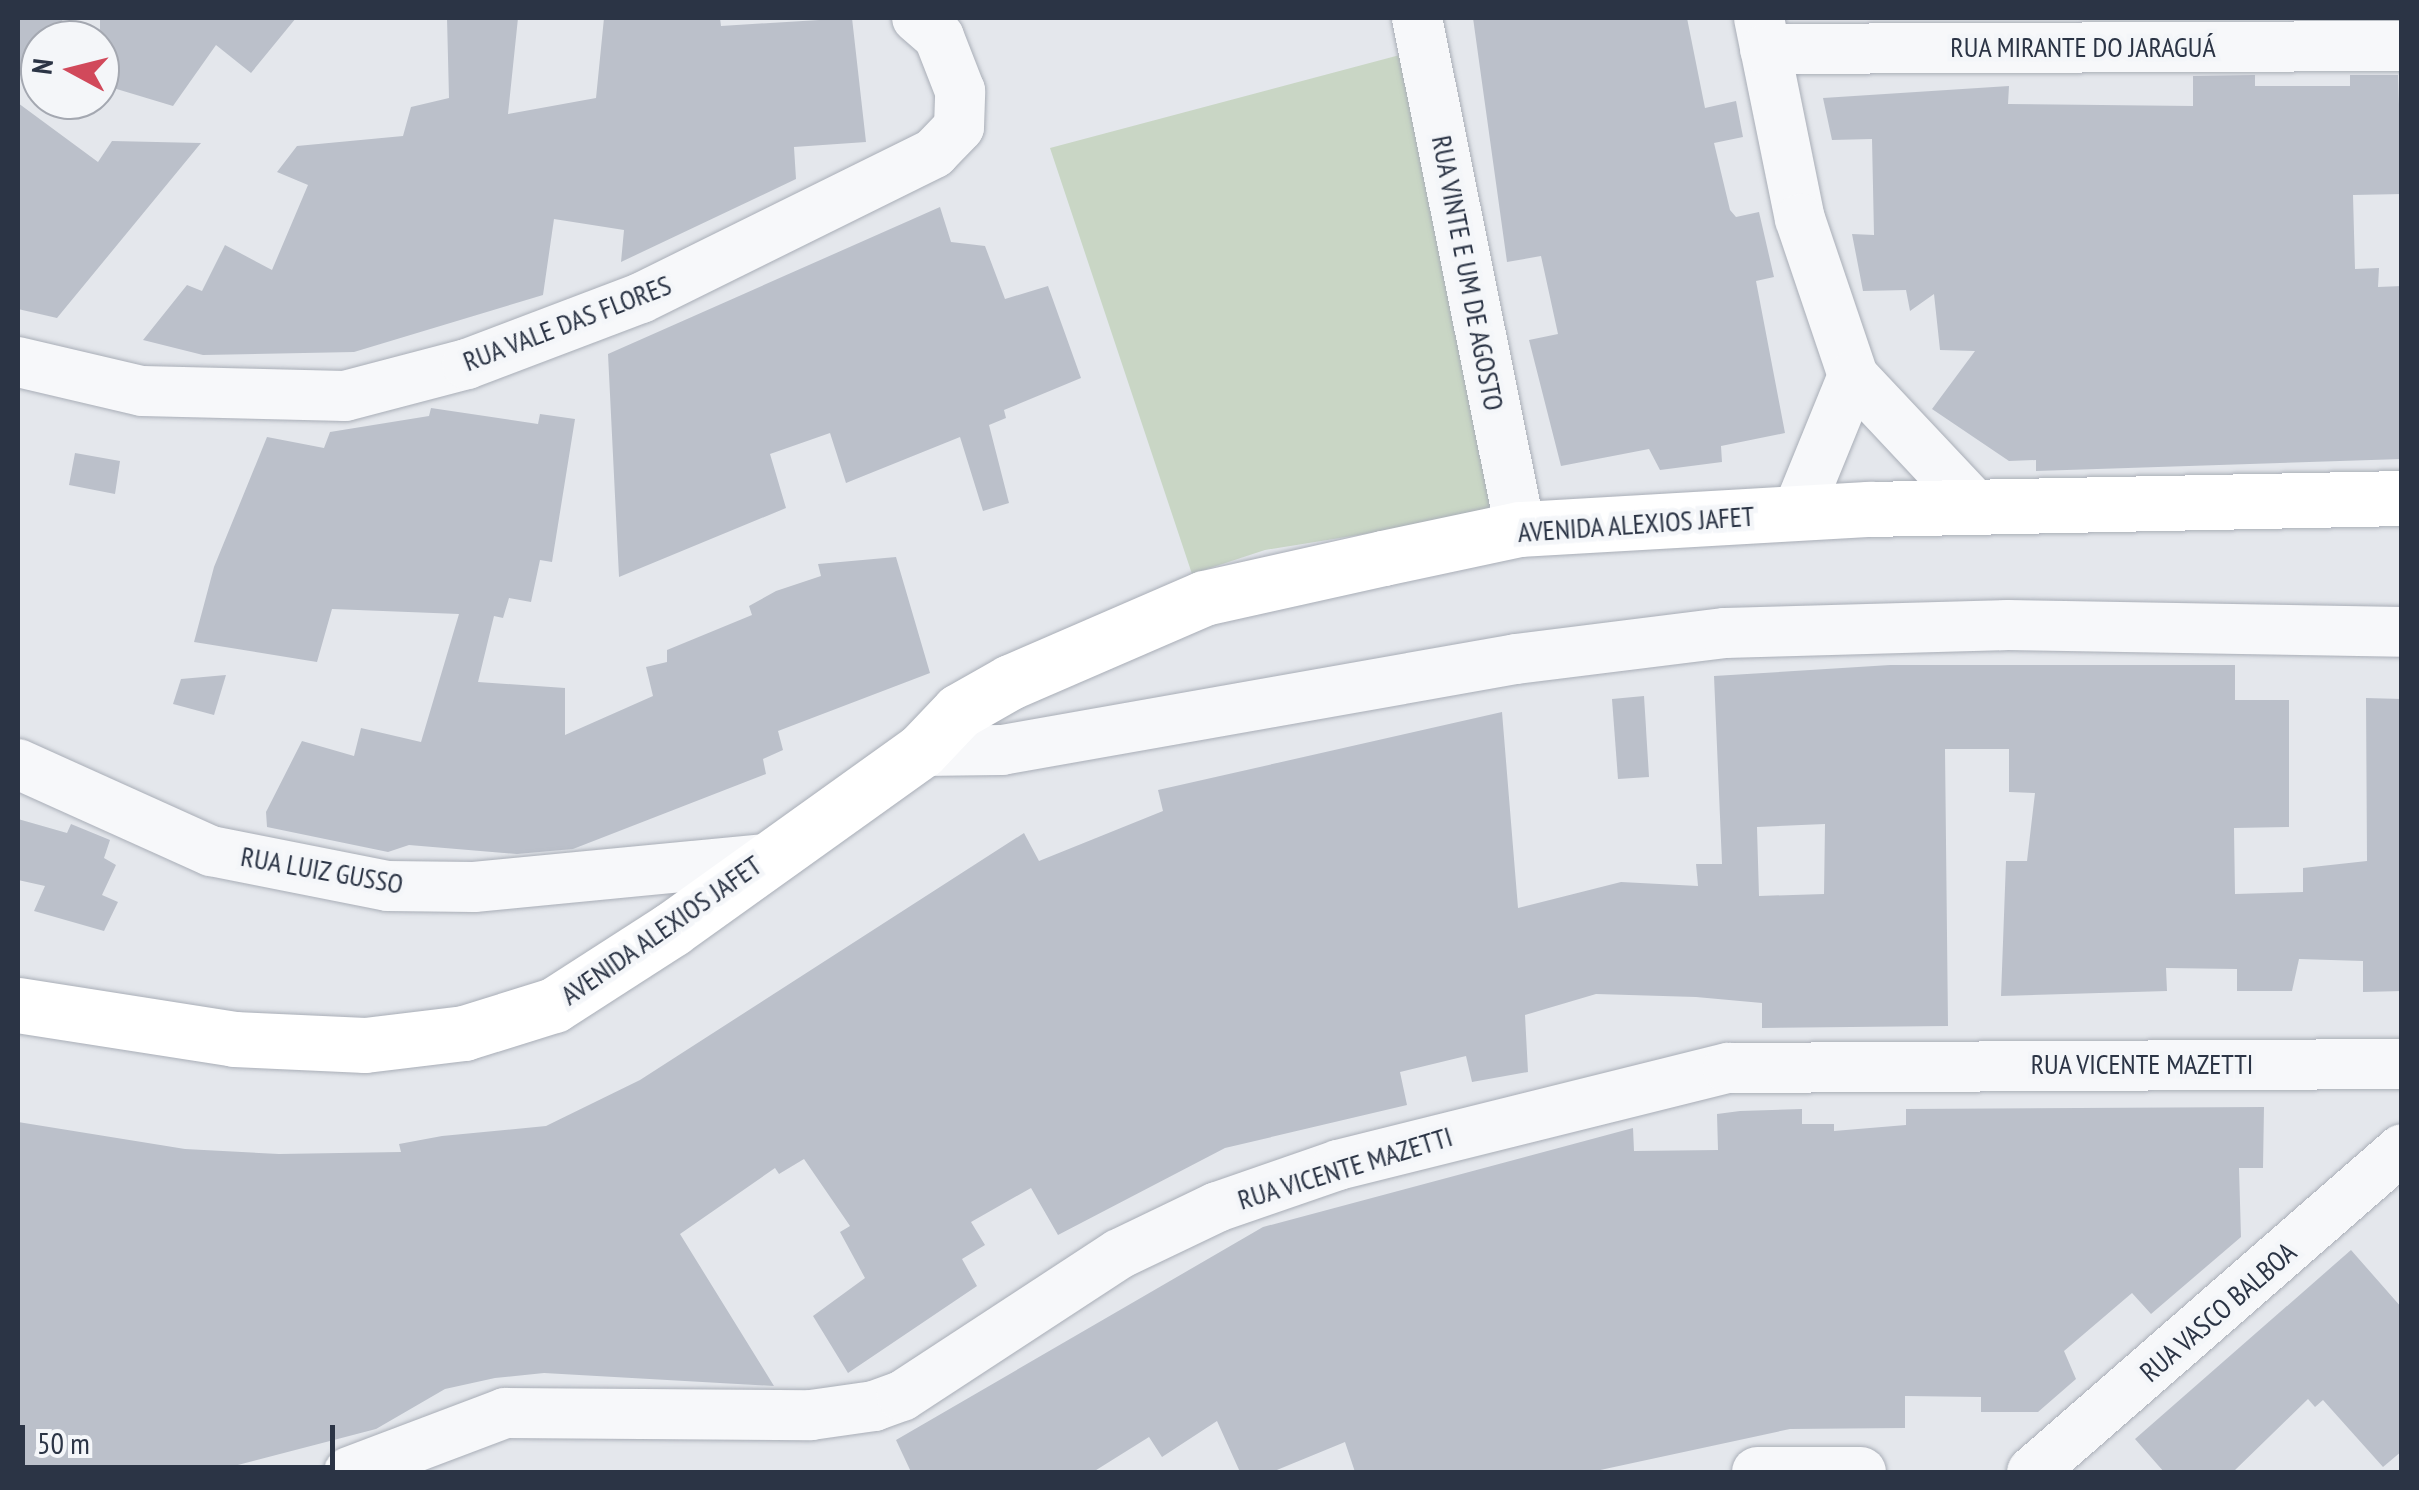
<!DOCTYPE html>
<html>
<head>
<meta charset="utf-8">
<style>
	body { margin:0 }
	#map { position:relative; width:2419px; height:1490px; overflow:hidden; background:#e4e7ec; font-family:"PT Sans Narrow",sans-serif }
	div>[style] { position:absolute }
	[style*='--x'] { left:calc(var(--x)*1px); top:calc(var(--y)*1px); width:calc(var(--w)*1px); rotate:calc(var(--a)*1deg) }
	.green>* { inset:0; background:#c9d6c5 }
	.building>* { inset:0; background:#bbc0ca }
	.roads { filter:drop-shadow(0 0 2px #a9aeb7) drop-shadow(0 0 2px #a9aeb7) }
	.minor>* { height:50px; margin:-25px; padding:0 25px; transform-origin:25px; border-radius:25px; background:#f7f8fa }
	.secondary>* { height:55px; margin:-27.5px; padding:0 27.5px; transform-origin:27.5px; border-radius:27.5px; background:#fff }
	span { translate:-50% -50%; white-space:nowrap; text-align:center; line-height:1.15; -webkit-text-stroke:9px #f4f6f9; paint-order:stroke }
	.street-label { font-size:28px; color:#2b3445 }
	.frame { position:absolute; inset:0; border:20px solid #2b3445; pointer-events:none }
	.north { position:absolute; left:20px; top:20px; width:100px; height:100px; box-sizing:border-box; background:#f4f6f9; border:2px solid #a4a8b1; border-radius:50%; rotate:277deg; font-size:28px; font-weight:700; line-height:40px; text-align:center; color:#2b3445 }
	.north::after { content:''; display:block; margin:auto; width:35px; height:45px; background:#d1495b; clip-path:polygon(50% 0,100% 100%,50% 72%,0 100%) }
	.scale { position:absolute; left:20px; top:1425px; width:315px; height:45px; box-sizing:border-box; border:5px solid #2b3445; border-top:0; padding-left:12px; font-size:30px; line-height:35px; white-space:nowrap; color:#2b3445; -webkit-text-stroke:8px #f4f6f9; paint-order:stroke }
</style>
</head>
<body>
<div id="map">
	<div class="green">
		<i style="clip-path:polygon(1411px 52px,1495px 513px,1265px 550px,1192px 574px,1050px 148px)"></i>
	</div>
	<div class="building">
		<i style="clip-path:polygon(18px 18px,65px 18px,40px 40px,18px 80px)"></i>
		<i style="clip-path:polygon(100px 18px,296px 18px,251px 73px,216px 45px,173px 106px,100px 84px)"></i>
		<i style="clip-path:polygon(447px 18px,518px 18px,508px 114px,596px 98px,604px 18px,720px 18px,721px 26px,852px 18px,866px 142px,794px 147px,796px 179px,621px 262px,624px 230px,554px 219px,543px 295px,354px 352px,203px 355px,143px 340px,187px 285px,202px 291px,225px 245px,272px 270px,308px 185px,277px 172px,297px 146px,403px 136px,411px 107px,449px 98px)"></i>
		<i style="clip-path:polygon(1473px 18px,1687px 18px,1705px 108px,1736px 101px,1743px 137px,1714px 143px,1730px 210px,1736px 217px,1759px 212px,1774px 277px,1756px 281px,1785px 433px,1721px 446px,1722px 462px,1660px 470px,1649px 449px,1561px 466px,1529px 340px,1558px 334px,1541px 256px,1507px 262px)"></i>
		<i style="clip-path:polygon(2255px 75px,2255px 86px,2350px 86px,2350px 75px,2398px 75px,2402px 194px,2353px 195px,2355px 269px,2379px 268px,2378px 287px,2402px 286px,2402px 459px,2036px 471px,2036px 460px,2009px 461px,1932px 409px,1975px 351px,1940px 350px,1934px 294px,1910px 311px,1906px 290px,1863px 291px,1852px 234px,1874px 235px,1872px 139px,1832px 140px,1823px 98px,2009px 86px,2008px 104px,2193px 106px,2193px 76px)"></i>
		<i style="clip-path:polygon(18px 103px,98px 162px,112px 141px,201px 143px,57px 318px,18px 309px)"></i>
		<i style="clip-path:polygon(940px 207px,951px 242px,985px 246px,1005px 299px,1048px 286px,1081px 378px,1004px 410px,1006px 418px,989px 425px,1009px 503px,983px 511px,960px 437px,846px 483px,830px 433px,770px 454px,786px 508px,619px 577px,608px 354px)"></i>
		<i style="clip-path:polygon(431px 408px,538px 424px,540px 414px,575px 419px,552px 562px,540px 560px,531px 602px,509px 598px,503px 618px,494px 616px,478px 682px,565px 688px,565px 735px,653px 696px,646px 667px,667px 662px,667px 650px,752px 615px,749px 606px,776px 591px,821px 576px,818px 564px,896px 557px,930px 673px,778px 731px,783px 750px,763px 759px,766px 774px,573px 849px,517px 854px,409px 845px,388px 852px,267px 827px,266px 812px,302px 741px,354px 756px,361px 728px,421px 742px,459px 614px,332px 609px,317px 662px,194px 642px,214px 567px,267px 437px,324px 448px,330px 432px,429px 416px)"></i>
		<i style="clip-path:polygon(75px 453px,120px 461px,115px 494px,69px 485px)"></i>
		<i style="clip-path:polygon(evenodd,1890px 665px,2235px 665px,2235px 700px,2289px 700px,2289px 827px,2234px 828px,2235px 894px,2303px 892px,2303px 868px,2367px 861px,2366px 698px,2402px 699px,2402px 991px,2363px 992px,2363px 961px,2299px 959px,2292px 991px,2237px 991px,2237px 969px,2166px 968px,2167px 991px,2001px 996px,2006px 861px,2027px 861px,2035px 793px,2009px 792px,2009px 749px,1945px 749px,1948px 1026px,1762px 1028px,1762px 1003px,1696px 997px,1596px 994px,1525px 1015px,1528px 1072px,1472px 1082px,1466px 1056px,1400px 1072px,1407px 1105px,1225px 1148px,1058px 1235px,1031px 1188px,971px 1222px,985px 1245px,962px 1259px,977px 1286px,848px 1373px,813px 1316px,865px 1278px,840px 1232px,850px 1226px,804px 1159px,779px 1174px,775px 1168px,680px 1234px,774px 1386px,544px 1373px,495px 1378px,445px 1389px,376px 1429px,211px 1472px,18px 1472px,18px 1122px,185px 1149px,279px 1154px,401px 1152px,399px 1144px,442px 1136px,546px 1126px,640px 1080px,1024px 833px,1039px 861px,1163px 811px,1158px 790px,1502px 712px,1518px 908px,1621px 882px,1698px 886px,1696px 864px,1722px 864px,1714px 676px,1890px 665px,1825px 824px,1824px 894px,1759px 896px,1757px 827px,1825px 824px)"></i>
		<i style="clip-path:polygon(226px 675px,214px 715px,173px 704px,181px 679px)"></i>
		<i style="clip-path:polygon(1644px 696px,1649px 777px,1618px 779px,1612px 699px)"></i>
		<i style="clip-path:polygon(18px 819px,67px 833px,71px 824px,110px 840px,104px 858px,116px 865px,102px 895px,118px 902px,104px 931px,34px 911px,45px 886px,18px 880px)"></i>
		<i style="clip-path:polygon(2264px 1107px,2263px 1168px,2239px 1168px,2241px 1237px,2151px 1314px,2132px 1293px,2064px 1351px,2076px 1379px,2038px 1412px,1981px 1412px,1981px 1397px,1905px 1396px,1905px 1428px,1790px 1429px,1591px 1472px,1355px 1472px,1345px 1442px,1272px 1472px,1240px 1472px,1217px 1421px,1162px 1457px,1149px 1437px,1093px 1472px,911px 1472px,896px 1440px,1263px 1227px,1633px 1128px,1634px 1151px,1718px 1150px,1717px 1114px,1740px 1111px,1802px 1109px,1802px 1124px,1834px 1124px,1834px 1131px,1906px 1125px,1906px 1109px)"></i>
		<i style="clip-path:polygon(2351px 1250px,2402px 1308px,2402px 1451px,2383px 1467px,2323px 1400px,2315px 1407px,2308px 1399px,2233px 1472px,2164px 1472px,2135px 1439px)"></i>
	</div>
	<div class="roads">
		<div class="minor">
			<i style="--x:1417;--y:18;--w:521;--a:78.6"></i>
			<i style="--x:1759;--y:18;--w:205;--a:78.5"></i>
			<i style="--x:1800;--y:219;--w:166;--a:71.3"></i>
			<i style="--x:1853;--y:376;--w:181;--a:46.8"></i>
			<i style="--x:1765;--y:49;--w:637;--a:-0.27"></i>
			<i style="--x:18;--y:362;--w:127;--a:13.2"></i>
			<i style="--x:142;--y:391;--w:203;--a:1.4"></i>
			<i style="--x:345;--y:396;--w:126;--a:-14.7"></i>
			<i style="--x:467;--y:364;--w:186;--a:-20.8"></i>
			<i style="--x:641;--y:298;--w:327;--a:-26.3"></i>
			<i style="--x:934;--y:153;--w:36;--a:-46"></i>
			<i style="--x:959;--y:127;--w:36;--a:-88"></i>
			<i style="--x:960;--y:91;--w:58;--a:-111.3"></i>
			<i style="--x:939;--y:37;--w:29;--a:-139"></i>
			<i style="--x:1797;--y:513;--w:148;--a:-67.8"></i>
			<i style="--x:921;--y:751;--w:81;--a:-0.7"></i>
			<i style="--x:1002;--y:750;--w:522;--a:-10.04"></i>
			<i style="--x:1516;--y:659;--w:211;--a:-7.1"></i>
			<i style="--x:1725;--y:633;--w:283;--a:-1.6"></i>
			<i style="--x:2008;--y:625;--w:394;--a:1"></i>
			<i style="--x:18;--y:764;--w:212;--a:24.3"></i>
			<i style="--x:211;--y:851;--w:180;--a:11.2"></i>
			<i style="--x:388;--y:886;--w:86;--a:0.7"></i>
			<i style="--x:474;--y:887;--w:291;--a:-5.5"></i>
			<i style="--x:349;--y:1472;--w:167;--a:-20.7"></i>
			<i style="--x:505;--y:1413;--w:306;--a:0.4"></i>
			<i style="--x:811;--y:1415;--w:64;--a:-8.1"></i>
			<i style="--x:874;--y:1406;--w:30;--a:-20"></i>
			<i style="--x:902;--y:1396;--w:259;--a:-33.2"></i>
			<i style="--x:1119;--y:1254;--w:109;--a:-25.6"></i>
			<i style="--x:1217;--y:1207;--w:128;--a:-19.1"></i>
			<i style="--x:1338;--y:1165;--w:402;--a:-14"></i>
			<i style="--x:1728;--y:1068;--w:674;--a:-0.34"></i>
			<i style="--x:1757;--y:1472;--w:104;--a:0"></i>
			<i style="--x:2032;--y:1472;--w:491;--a:-41.1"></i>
		</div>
		<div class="secondary">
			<i style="--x:18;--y:1005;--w:219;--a:8.9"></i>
			<i style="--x:234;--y:1039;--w:131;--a:2.6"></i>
			<i style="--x:365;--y:1045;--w:100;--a:-6.9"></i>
			<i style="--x:464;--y:1033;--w:94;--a:-17.3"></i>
			<i style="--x:554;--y:1005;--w:140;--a:-32.8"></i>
			<i style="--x:672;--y:929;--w:306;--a:-35.6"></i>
			<i style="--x:921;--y:751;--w:55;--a:-46.5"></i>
			<i style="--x:959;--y:711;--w:59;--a:-29.6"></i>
			<i style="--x:1010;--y:682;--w:211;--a:-23.4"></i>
			<i style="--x:1204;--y:598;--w:183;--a:-12.6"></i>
			<i style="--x:1383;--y:558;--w:140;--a:-12"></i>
			<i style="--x:1520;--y:529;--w:350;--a:-3.3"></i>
			<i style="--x:1869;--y:509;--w:533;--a:-1.18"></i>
		</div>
	</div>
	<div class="street-label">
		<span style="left:2083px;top:47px">RUA MIRANTE DO JARAGUÁ</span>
		<span style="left:1468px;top:273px;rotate:79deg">RUA VINTE E UM DE AGOSTO</span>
		<span style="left:567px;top:323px;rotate:-21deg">RUA VALE DAS FLORES</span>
		<span style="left:1636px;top:524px;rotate:-4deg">AVENIDA ALEXIOS JAFET</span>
		<span style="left:322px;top:870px;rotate:10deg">RUA LUIZ GUSSO</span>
		<span style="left:661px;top:930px;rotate:-35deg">AVENIDA ALEXIOS JAFET</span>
		<span style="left:2142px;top:1064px">RUA VICENTE MAZETTI</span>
		<span style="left:1345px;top:1168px;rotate:-17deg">RUA VICENTE MAZETTI</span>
		<span style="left:2218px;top:1312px;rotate:-41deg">RUA VASCO BALBOA</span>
	</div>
	<div class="frame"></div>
	<div class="north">N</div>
	<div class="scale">50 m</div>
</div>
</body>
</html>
